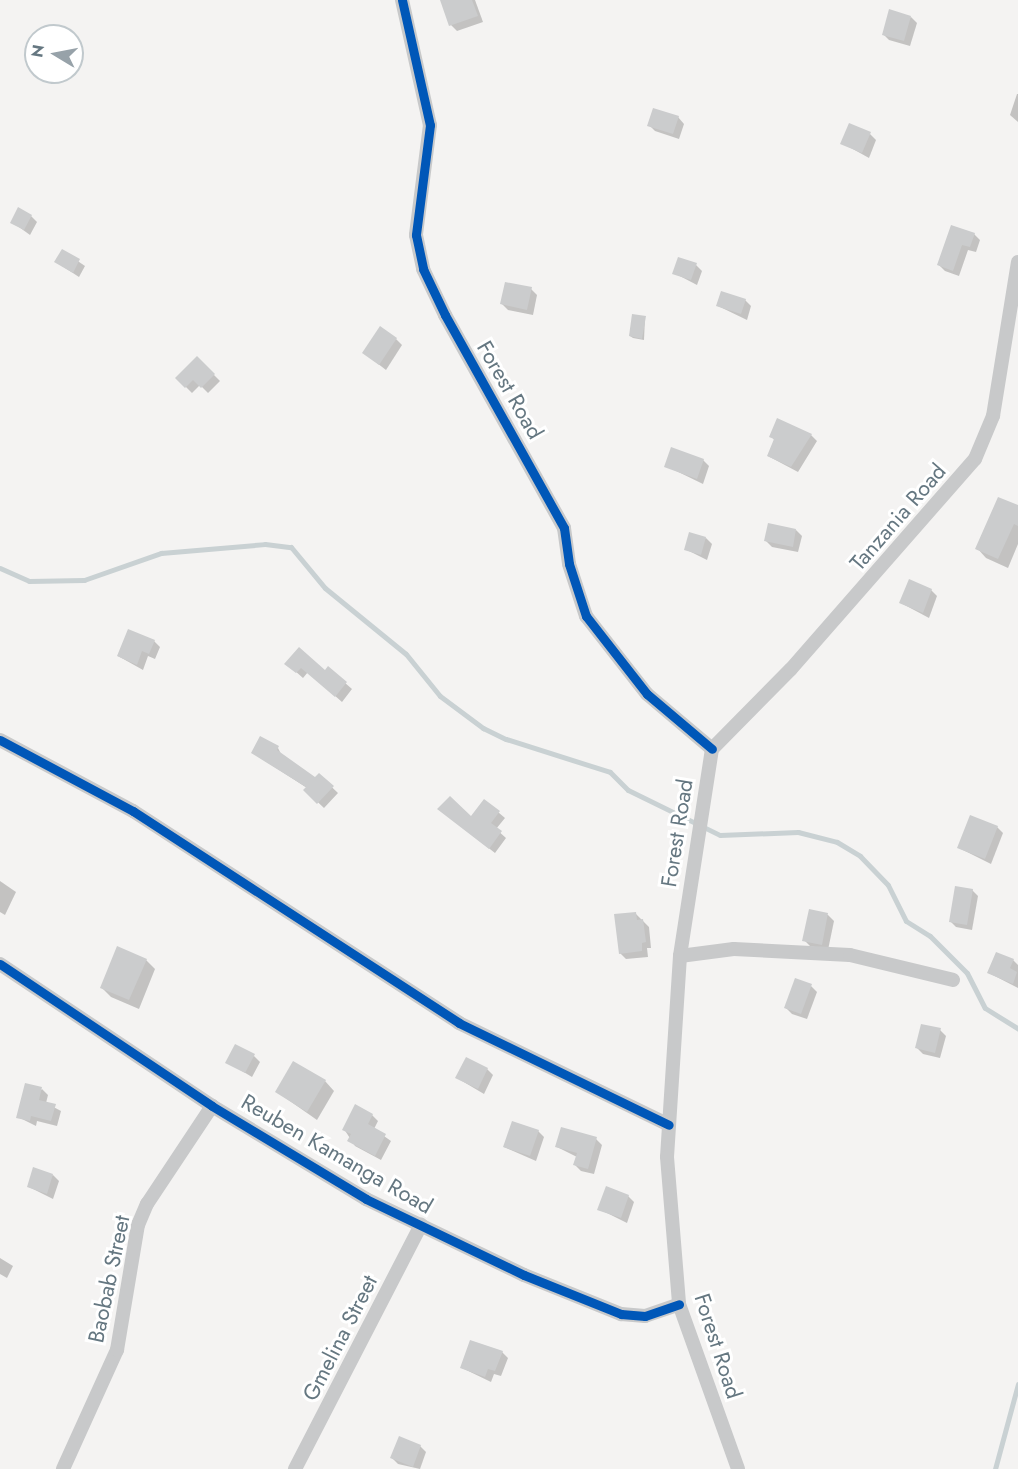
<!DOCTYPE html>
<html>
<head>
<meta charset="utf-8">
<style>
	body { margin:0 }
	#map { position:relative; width:1018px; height:1469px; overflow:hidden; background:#f4f3f2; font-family:Jost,sans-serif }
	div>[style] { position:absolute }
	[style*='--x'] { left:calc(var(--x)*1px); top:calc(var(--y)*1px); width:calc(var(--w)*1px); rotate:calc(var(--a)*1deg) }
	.shadow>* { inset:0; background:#0003 }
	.stream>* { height:5px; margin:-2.5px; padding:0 2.5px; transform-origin:2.5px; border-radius:2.5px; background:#c9d1d3 }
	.building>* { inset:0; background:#cbcccd }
	.street>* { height:14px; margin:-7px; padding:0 7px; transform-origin:7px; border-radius:7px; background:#c8c9ca }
	.cycleway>* { height:9px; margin:-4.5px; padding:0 4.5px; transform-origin:4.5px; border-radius:4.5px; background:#0057b8 }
	span { translate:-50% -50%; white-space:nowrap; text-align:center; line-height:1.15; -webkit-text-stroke:6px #fff; paint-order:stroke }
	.street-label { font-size:22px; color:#657781 }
	.north { position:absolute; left:24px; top:24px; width:60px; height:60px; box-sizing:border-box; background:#fff; border:2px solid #c1c9cd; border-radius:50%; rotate:280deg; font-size:16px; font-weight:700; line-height:24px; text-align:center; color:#657781 }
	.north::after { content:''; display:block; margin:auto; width:21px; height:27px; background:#97a2a9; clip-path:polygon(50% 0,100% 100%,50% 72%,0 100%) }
</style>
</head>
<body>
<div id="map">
	<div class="shadow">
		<i style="clip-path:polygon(446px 0,475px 0,483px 22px,457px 31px,451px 25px)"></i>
		<i style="clip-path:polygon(911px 17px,917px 23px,910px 46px,889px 40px,883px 34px)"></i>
		<i style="clip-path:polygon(1017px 94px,1018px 94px,1018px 122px,1010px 115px)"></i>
		<i style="clip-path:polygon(678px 117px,684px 124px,679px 139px,655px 131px,649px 125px)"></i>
		<i style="clip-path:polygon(870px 134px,876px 140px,869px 158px,842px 143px)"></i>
		<i style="clip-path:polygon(31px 216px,37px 222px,30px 235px,12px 222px)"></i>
		<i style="clip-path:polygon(974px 234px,980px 240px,976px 252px,968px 250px,959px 276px,945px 271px,939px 265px)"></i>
		<i style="clip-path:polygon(63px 251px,85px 266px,79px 277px,56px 262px)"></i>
		<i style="clip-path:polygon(696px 265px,702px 271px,697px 285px,674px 273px)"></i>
		<i style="clip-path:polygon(531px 289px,537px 295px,533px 315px,508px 310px,502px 304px)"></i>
		<i style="clip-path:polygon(745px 300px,751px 306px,747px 320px,718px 306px)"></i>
		<i style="clip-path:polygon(645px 318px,644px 340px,633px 338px,630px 336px)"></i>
		<i style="clip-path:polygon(396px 339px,402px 345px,386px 370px,364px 353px)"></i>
		<i style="clip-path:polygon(197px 358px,220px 381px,208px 393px,200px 385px,192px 393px,177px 378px)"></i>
		<i style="clip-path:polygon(811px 435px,817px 441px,798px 472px,768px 456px,775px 441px,771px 436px)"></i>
		<i style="clip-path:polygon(703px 460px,709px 466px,703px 484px,666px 466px)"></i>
		<i style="clip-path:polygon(1018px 507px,1018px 544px,1008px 568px,986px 558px,977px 548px)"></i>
		<i style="clip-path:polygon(796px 530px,802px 536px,798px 552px,772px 547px,766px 541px)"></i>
		<i style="clip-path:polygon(706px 538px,712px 544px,707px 560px,685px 549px)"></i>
		<i style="clip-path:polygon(931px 590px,937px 596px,929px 618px,901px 603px)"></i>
		<i style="clip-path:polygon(154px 641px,160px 647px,155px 659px,148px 656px,143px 670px,118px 656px)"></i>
		<i style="clip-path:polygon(286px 663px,325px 672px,328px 668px,352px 689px,342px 702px,308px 672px,303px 678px)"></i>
		<i style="clip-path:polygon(261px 738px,278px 748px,282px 756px,316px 779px,319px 775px,338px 793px,324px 808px,305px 790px,307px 788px,253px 753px)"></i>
		<i style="clip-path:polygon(485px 801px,505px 818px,496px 829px,506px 838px,495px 853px,445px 814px,471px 818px)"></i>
		<i style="clip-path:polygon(997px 827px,1003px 833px,991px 864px,959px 848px)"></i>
		<i style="clip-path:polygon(0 881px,16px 892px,5px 915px,0 912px)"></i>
		<i style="clip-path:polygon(972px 890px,978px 896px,972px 930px,956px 927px,950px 921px)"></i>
		<i style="clip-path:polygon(810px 911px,828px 915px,834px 921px,828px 950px,810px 946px,804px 940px)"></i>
		<i style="clip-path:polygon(635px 913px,649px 927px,651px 948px,647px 948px,648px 957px,626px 959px,620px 953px)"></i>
		<i style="clip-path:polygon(146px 960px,155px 969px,139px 1009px,111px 997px,102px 988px)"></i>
		<i style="clip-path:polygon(1013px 960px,1018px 965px,1018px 988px,989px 973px)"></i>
		<i style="clip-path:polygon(811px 986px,817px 992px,807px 1019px,792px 1014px,786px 1008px)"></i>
		<i style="clip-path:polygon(940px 1030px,946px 1036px,940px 1058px,923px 1054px,917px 1048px)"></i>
		<i style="clip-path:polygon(254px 1056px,260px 1062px,252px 1077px,227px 1062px)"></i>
		<i style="clip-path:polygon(487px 1069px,493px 1075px,484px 1094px,457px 1078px)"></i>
		<i style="clip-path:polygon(325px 1081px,334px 1091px,317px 1120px,277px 1092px)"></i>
		<i style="clip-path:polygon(42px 1089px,48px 1095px,46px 1103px,61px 1111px,57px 1126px,37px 1121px,36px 1126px,18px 1117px)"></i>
		<i style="clip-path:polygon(372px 1115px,378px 1121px,374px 1129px,391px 1141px,381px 1160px,355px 1146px,344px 1129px)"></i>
		<i style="clip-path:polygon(538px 1131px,544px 1137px,536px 1161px,504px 1147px)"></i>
		<i style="clip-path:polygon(596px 1139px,602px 1145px,594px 1174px,581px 1171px,575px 1165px,577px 1157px,557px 1147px)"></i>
		<i style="clip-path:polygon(53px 1175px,59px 1181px,53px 1199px,29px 1187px)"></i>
		<i style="clip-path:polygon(628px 1196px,634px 1202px,627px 1223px,599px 1209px)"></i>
		<i style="clip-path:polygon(0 1258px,13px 1266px,7px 1278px,0 1274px)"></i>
		<i style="clip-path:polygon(502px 1352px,508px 1358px,501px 1376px,494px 1374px,491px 1382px,462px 1368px)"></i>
		<i style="clip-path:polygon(420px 1446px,426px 1452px,420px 1469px,398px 1464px,392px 1458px)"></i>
	</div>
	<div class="stream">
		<i style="--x:0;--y:568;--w:32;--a:24"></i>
		<i style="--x:29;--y:581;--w:55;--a:-1"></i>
		<i style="--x:84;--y:580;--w:82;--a:-19.3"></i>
		<i style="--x:161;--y:553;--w:104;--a:-4.9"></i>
		<i style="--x:265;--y:544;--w:26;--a:7"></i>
		<i style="--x:291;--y:547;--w:53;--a:50.3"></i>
		<i style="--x:325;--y:588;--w:104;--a:39.2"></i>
		<i style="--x:406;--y:654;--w:54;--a:51"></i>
		<i style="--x:440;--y:696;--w:54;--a:36.7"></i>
		<i style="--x:483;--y:728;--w:25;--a:26"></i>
		<i style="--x:506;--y:739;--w:109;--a:17.6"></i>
		<i style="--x:610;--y:772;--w:25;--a:45"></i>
		<i style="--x:628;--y:790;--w:102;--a:26.1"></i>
		<i style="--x:720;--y:835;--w:78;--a:-2.2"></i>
		<i style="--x:798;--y:832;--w:40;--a:14.4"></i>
		<i style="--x:837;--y:842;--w:27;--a:31"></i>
		<i style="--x:860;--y:856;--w:40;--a:46"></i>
		<i style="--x:888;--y:885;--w:40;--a:63.4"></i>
		<i style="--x:906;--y:921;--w:28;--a:32"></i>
		<i style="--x:930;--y:936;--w:52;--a:45"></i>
		<i style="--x:967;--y:973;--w:39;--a:63"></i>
		<i style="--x:985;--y:1008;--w:39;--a:32"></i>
		<i style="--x:995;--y:1469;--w:88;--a:-74.9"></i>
	</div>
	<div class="building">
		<i style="clip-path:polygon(440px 0,472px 0,478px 16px,449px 26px)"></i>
		<i style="clip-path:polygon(889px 9px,911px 16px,904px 41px,882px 35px)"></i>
		<i style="clip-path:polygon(653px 108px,679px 116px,673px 134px,647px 126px)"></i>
		<i style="clip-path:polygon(849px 123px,871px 132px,862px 153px,840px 144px)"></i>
		<i style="clip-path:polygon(18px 207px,32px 215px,24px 230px,10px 223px)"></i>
		<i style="clip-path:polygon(951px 225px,975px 233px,970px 247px,962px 245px,953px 271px,937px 265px)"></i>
		<i style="clip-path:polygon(62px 249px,80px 259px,73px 273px,54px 262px)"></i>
		<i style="clip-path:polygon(678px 257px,697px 263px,691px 280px,672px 274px)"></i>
		<i style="clip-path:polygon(505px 282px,532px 287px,527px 310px,500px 304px)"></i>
		<i style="clip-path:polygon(721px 291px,746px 299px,741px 314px,716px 306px)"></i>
		<i style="clip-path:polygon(632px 314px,646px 316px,642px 339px,629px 336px)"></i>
		<i style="clip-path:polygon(380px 326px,397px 338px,379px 365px,362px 353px)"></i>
		<i style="clip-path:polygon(197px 356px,215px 374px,201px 388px,193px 380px,185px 388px,175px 378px)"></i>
		<i style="clip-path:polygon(777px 418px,812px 434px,791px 467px,767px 456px,774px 439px,769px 437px)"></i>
		<i style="clip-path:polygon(671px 447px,704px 459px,697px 479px,664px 467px)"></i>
		<i style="clip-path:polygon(998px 497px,1018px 505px,1018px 526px,1014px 524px,998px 559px,975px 549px)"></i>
		<i style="clip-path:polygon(768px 523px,796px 529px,793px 547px,764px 541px)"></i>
		<i style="clip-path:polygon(689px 532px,706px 537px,701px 555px,684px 550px)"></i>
		<i style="clip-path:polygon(909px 579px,932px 589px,923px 613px,899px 603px)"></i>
		<i style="clip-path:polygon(128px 629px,155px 640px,149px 654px,142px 651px,137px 665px,117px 656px)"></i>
		<i style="clip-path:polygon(299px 647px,325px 670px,328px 666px,347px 682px,335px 697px,301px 668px,296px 673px,284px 664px)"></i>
		<i style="clip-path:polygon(260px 736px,279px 746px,277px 750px,315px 777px,319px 773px,334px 786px,317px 804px,303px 790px,306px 787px,251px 753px)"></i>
		<i style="clip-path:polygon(450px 796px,471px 816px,484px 799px,500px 811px,491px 823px,502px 831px,489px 849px,437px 809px)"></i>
		<i style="clip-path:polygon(970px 815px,998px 826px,985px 859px,957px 848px)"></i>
		<i style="clip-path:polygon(955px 886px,973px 889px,967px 925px,949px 922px)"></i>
		<i style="clip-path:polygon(809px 909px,828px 913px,822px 945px,802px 941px)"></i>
		<i style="clip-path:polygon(636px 912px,637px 920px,643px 919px,646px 942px,642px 943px,642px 951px,619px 954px,614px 914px)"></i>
		<i style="clip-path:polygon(117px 946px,147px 959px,129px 1000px,100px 988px)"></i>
		<i style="clip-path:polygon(996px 952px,1014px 959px,1010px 968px,1017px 972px,1013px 984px,987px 973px)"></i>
		<i style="clip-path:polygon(795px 978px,812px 984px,801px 1014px,784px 1008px)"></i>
		<i style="clip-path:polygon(921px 1024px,941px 1028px,935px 1053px,915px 1048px)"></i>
		<i style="clip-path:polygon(235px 1044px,255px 1054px,245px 1073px,225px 1063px)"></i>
		<i style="clip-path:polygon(466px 1057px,488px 1068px,478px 1089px,455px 1078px)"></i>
		<i style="clip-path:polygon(293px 1061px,326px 1080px,307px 1112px,275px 1092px)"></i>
		<i style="clip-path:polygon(25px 1083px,42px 1087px,39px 1100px,56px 1104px,51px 1121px,31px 1116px,30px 1121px,16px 1118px)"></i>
		<i style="clip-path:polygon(355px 1104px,373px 1114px,368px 1124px,386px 1134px,375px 1156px,347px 1141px,351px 1134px,342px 1130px)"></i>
		<i style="clip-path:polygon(512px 1121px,539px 1130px,530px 1156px,503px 1147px)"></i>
		<i style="clip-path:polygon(561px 1127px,597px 1137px,588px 1169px,573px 1165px,577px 1153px,555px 1147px)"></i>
		<i style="clip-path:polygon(33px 1167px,53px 1174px,47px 1194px,27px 1187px)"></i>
		<i style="clip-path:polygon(606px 1186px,629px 1195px,621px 1218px,597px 1210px)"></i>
		<i style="clip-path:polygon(470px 1340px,503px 1351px,495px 1371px,488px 1369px,485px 1377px,460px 1368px)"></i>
		<i style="clip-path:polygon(399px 1436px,421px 1445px,413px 1467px,390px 1458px)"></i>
	</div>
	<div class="street">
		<i style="--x:402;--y:0;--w:128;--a:77.4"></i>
		<i style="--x:430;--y:125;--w:111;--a:97.3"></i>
		<i style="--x:416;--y:235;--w:35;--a:78"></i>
		<i style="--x:423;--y:269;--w:51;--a:64.4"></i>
		<i style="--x:445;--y:315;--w:244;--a:60.8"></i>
		<i style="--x:564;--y:528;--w:36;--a:82"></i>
		<i style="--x:569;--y:564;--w:55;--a:71.9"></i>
		<i style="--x:586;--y:616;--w:99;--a:52"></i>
		<i style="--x:647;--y:694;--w:85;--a:40.2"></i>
		<i style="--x:0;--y:740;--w:151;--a:28.1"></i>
		<i style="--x:133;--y:811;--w:389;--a:33"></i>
		<i style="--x:459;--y:1023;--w:233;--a:25.9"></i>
		<i style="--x:712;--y:749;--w:209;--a:98.8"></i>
		<i style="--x:680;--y:956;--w:201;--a:93.7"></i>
		<i style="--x:667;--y:1157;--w:147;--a:85.3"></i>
		<i style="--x:679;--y:1304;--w:175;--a:70.3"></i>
		<i style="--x:712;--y:749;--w:112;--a:-45.4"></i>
		<i style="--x:791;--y:669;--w:279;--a:-48.8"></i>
		<i style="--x:975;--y:459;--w:47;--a:-67.3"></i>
		<i style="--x:993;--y:416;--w:156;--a:-80.8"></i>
		<i style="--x:680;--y:956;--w:54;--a:-7.4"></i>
		<i style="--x:734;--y:949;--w:116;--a:3"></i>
		<i style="--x:850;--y:955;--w:106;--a:13.6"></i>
		<i style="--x:0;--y:964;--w:255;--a:33.8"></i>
		<i style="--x:212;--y:1106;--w:180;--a:31.1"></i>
		<i style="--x:366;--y:1199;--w:175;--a:25.7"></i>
		<i style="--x:524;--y:1275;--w:105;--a:21.9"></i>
		<i style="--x:621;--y:1314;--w:24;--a:5"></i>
		<i style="--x:645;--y:1316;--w:36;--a:-19"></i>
		<i style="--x:63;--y:1469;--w:131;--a:-65.6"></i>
		<i style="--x:117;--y:1350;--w:127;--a:-80.5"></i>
		<i style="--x:138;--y:1225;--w:23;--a:-67"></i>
		<i style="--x:147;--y:1204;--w:118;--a:-56.4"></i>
		<i style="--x:295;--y:1469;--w:275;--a:-62.7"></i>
	</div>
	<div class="cycleway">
		<i style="--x:402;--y:0;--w:128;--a:77.4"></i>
		<i style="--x:430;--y:125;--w:111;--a:97.3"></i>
		<i style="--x:416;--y:235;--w:35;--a:78"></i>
		<i style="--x:423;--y:269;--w:51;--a:64.4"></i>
		<i style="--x:445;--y:315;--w:244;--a:60.8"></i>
		<i style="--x:564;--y:528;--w:36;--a:82"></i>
		<i style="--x:569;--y:564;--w:55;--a:71.9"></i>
		<i style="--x:586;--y:616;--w:99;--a:52"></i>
		<i style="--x:647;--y:694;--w:85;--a:40.2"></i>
		<i style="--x:0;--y:740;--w:151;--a:28.1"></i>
		<i style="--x:133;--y:811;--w:389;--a:33"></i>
		<i style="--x:459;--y:1023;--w:233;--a:25.9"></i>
		<i style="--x:0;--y:964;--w:255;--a:33.8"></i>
		<i style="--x:212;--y:1106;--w:180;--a:31.1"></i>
		<i style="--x:366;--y:1199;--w:175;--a:25.7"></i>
		<i style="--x:524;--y:1275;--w:105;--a:21.9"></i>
		<i style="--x:621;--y:1314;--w:24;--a:5"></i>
		<i style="--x:645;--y:1316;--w:36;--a:-19"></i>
	</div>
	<div class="street-label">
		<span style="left:510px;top:390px;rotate:60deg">Forest Road</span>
		<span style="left:898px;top:517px;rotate:-49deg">Tanzania Road</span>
		<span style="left:677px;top:833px;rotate:-81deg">Forest Road</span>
		<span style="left:337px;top:1154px;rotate:30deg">Reuben Kamanga Road</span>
		<span style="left:109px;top:1279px;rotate:-78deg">Baobab Street</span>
		<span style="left:340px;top:1338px;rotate:-63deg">Gmelina Street</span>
		<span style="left:718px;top:1346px;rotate:72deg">Forest Road</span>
	</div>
	<div class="north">N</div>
</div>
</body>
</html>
